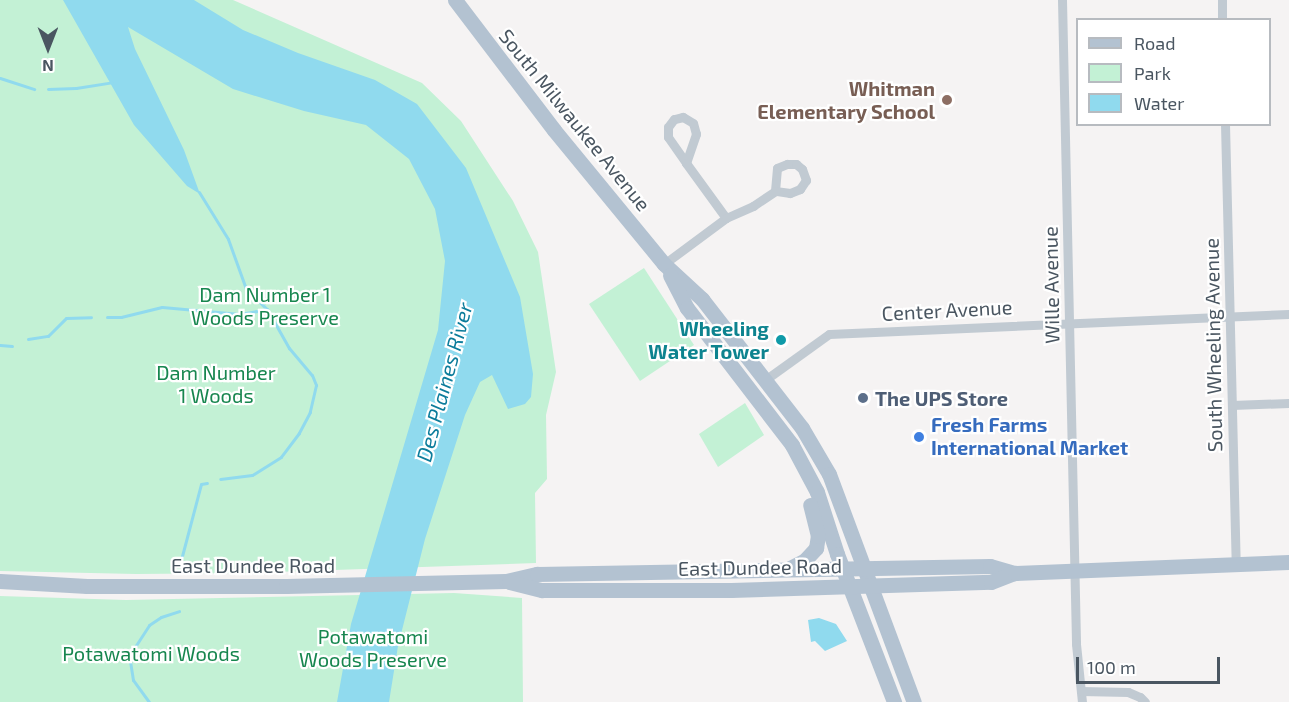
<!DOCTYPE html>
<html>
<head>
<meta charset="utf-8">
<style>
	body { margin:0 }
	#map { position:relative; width:1289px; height:702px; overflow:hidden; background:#f5f3f3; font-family:"Exo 2",sans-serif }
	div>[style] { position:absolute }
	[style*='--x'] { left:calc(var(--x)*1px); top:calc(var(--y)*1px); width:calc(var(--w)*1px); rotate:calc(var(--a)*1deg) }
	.green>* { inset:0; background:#c3f1d5 }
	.water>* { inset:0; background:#90daee }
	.stream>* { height:3px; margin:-1.5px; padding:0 1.5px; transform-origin:1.5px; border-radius:1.5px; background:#90daee }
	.minor>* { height:9px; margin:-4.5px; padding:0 4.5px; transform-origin:4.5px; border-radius:4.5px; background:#c1cad2 }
	.primary>* { height:15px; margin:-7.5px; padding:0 7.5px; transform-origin:7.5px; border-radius:7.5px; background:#b3c2d1 }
	.dots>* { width:16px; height:16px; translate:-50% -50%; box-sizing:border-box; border:3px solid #fff; border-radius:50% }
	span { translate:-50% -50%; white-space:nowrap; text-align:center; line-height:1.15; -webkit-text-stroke:4.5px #fff; paint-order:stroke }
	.education-label { font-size:20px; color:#785e54; font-weight:700 }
	.right { translate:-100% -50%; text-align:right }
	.street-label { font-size:20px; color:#4a5661 }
	.park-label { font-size:20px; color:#17864f }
	.culture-label { font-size:20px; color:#0d838f; font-weight:700 }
	.service-label { font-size:20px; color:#4e5e75; font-weight:700 }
	.left { translate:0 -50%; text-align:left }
	.shop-label { font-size:20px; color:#366cbe; font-weight:700 }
	.water-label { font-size:21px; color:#0c7c9b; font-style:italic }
	.legend { position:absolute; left:1076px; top:18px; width:195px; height:108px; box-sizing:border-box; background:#fff; border:2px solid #b7bbc0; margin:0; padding:8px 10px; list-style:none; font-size:18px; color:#4a5661 }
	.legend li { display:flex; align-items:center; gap:12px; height:30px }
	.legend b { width:30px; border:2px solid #b7bbc0 }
	.north { position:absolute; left:18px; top:18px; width:60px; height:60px; -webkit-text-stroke:4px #fff; paint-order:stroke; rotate:180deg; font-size:16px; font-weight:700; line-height:24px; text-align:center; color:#4a5661 }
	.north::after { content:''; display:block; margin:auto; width:21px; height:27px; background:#4a5661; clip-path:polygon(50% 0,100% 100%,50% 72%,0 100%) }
	.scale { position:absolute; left:1076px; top:657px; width:144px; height:27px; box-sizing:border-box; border:3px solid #4a5661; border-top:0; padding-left:8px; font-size:18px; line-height:21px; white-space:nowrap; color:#4a5661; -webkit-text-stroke:4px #fff; paint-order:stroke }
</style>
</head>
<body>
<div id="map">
	<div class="green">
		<i style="clip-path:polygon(0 0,233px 0,422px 83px,461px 121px,513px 201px,538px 252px,556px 372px,546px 415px,547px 479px,535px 493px,536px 563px,249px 573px,136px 574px,0 571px)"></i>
		<i style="clip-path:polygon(644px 268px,694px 345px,640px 381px,589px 304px)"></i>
		<i style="clip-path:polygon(745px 403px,764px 435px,718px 467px,699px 434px)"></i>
		<i style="clip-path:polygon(454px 593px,522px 598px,523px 702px,0 702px,0 596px,126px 600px)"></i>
	</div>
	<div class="water">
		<i style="clip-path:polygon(63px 0,194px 0,243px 30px,298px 53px,375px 80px,417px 104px,466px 168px,520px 297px,533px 374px,531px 397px,525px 404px,508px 409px,492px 375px,480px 382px,465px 415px,425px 539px,398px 646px,389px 702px,337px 702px,351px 624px,438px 330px,445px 261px,435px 209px,409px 159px,366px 125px,304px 111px,233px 89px,128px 27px,135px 49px,184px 150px,200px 194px,187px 186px,134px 125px)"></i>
		<i style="clip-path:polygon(819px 618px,836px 624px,847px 641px,825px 651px,815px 641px,811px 642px,808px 620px)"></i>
	</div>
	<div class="stream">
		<i style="--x:0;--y:78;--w:36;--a:18"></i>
		<i style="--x:48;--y:89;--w:28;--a:-2"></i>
		<i style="--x:76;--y:88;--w:36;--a:-9"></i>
		<i style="--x:199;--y:192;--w:55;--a:58.3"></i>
		<i style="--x:228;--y:239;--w:53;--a:70.2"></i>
		<i style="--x:246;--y:289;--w:29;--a:44"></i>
		<i style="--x:267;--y:309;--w:45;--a:60.6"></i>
		<i style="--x:289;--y:348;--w:35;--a:50"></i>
		<i style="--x:312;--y:375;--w:11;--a:68"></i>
		<i style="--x:316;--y:385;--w:28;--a:103"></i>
		<i style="--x:310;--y:412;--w:24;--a:118"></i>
		<i style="--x:299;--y:433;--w:30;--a:127"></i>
		<i style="--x:281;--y:457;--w:34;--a:148"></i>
		<i style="--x:252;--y:475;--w:32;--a:173"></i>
		<i style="--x:107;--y:317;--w:14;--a:0"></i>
		<i style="--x:121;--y:317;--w:42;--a:-13.7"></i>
		<i style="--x:162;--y:307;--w:78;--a:5.1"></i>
		<i style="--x:240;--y:314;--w:27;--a:-10"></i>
		<i style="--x:28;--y:339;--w:20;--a:-9"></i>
		<i style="--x:48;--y:336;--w:25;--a:-45"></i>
		<i style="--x:66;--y:318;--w:25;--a:-2"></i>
		<i style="--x:0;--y:345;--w:12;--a:5"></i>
		<i style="--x:182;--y:556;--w:74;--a:-75.2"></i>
		<i style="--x:201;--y:484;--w:6;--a:-9"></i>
		<i style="--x:149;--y:702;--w:27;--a:-126"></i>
		<i style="--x:133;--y:680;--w:24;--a:-99"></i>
		<i style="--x:129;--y:656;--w:37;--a:-57"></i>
		<i style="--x:149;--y:625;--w:14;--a:-34"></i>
		<i style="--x:161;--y:617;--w:19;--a:-18"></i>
	</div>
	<div class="minor">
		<i style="--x:1062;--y:0;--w:644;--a:88.75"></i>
		<i style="--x:1076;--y:644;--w:58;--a:84.1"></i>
		<i style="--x:1222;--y:0;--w:20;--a:90"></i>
		<i style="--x:1225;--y:124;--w:440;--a:88.6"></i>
		<i style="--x:686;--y:163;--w:31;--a:-71"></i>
		<i style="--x:696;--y:134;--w:11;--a:-105"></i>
		<i style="--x:693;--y:123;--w:12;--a:-149"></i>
		<i style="--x:683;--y:117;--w:9;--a:167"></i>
		<i style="--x:674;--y:119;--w:10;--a:127"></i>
		<i style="--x:668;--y:127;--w:10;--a:90"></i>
		<i style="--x:668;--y:137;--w:32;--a:55"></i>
		<i style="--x:686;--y:163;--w:68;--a:54"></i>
		<i style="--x:787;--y:164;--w:9;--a:0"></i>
		<i style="--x:796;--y:164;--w:8;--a:40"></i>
		<i style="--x:802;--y:169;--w:12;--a:70"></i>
		<i style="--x:806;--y:180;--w:11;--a:124"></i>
		<i style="--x:800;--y:189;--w:11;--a:158"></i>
		<i style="--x:790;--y:193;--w:15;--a:-172"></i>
		<i style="--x:775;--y:191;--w:23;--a:-85"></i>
		<i style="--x:777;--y:168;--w:11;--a:-22"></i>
		<i style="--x:664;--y:264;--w:77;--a:-36.6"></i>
		<i style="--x:726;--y:218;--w:30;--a:-24"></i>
		<i style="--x:753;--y:206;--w:27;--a:-34"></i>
		<i style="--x:765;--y:380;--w:79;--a:-35.7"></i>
		<i style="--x:829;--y:334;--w:460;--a:-2.5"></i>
		<i style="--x:1232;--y:405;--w:57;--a:-2"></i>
		<i style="--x:1081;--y:691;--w:47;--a:1.2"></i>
		<i style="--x:1128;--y:692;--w:13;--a:23"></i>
		<i style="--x:1140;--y:697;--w:7;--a:45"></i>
	</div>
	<div class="primary">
		<i style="--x:455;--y:0;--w:163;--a:52.7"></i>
		<i style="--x:554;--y:130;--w:173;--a:50.6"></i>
		<i style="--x:664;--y:264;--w:52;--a:42.6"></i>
		<i style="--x:702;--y:299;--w:163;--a:52.2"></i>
		<i style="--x:802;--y:428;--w:53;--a:59.6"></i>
		<i style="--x:829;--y:474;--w:243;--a:69.6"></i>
		<i style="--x:670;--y:275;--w:37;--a:63"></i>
		<i style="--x:687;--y:308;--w:173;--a:52.5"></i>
		<i style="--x:792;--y:445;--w:53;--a:62"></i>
		<i style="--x:817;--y:492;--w:65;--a:72.1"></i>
		<i style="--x:837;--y:554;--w:159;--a:68.9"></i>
		<i style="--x:790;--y:568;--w:16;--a:-27"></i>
		<i style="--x:804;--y:561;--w:18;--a:-47"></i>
		<i style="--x:816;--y:548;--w:12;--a:-81"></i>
		<i style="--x:818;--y:536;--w:32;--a:-104"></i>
		<i style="--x:0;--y:581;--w:87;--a:3.3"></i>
		<i style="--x:87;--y:586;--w:199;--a:0"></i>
		<i style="--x:286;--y:586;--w:220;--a:-1.3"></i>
		<i style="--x:506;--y:581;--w:32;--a:-13"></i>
		<i style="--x:537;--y:574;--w:453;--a:-1"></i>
		<i style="--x:990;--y:566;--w:26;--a:16"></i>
		<i style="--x:509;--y:582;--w:34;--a:14"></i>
		<i style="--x:542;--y:590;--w:189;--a:0"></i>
		<i style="--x:731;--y:590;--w:260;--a:-1.8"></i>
		<i style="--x:991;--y:582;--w:26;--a:-21"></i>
		<i style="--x:1015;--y:573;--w:274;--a:-2.3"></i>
	</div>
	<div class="dots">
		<i style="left:947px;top:100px;background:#8d6e63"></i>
		<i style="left:781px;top:340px;background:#0f9aa8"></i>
		<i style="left:863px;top:398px;background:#5c6f8a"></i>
		<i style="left:919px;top:437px;background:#3f7fe0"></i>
	</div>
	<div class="education-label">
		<span class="right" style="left:935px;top:100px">Whitman<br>Elementary School</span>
	</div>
	<div class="street-label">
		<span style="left:575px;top:120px;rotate:51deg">South Milwaukee Avenue</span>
		<span style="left:1051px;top:285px;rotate:-91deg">Wille Avenue</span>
		<span style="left:947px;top:310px;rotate:-3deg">Center Avenue</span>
		<span style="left:1213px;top:345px;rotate:-91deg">South Wheeling Avenue</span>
		<span style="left:253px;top:565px">East Dundee Road</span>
		<span style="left:760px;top:567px;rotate:-1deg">East Dundee Road</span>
	</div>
	<div class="park-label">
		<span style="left:265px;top:306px">Dam Number 1<br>Woods Preserve</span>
		<span style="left:216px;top:384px">Dam Number<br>1 Woods</span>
		<span style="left:373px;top:648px">Potawatomi<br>Woods Preserve</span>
		<span style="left:151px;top:653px">Potawatomi Woods</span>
	</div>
	<div class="culture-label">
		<span class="right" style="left:769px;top:340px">Wheeling<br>Water Tower</span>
	</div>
	<div class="service-label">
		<span class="left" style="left:875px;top:398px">The UPS Store</span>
	</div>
	<div class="shop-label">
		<span class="left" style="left:931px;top:436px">Fresh Farms<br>International Market</span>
	</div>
	<div class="water-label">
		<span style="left:444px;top:382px;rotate:-75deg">Des Plaines River</span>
	</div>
	<ul class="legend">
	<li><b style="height:8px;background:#b3c2d1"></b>Road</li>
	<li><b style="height:16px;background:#c3f1d5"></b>Park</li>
	<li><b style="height:16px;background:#90daee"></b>Water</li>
	</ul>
	<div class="north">N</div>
	<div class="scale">100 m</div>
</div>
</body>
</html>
